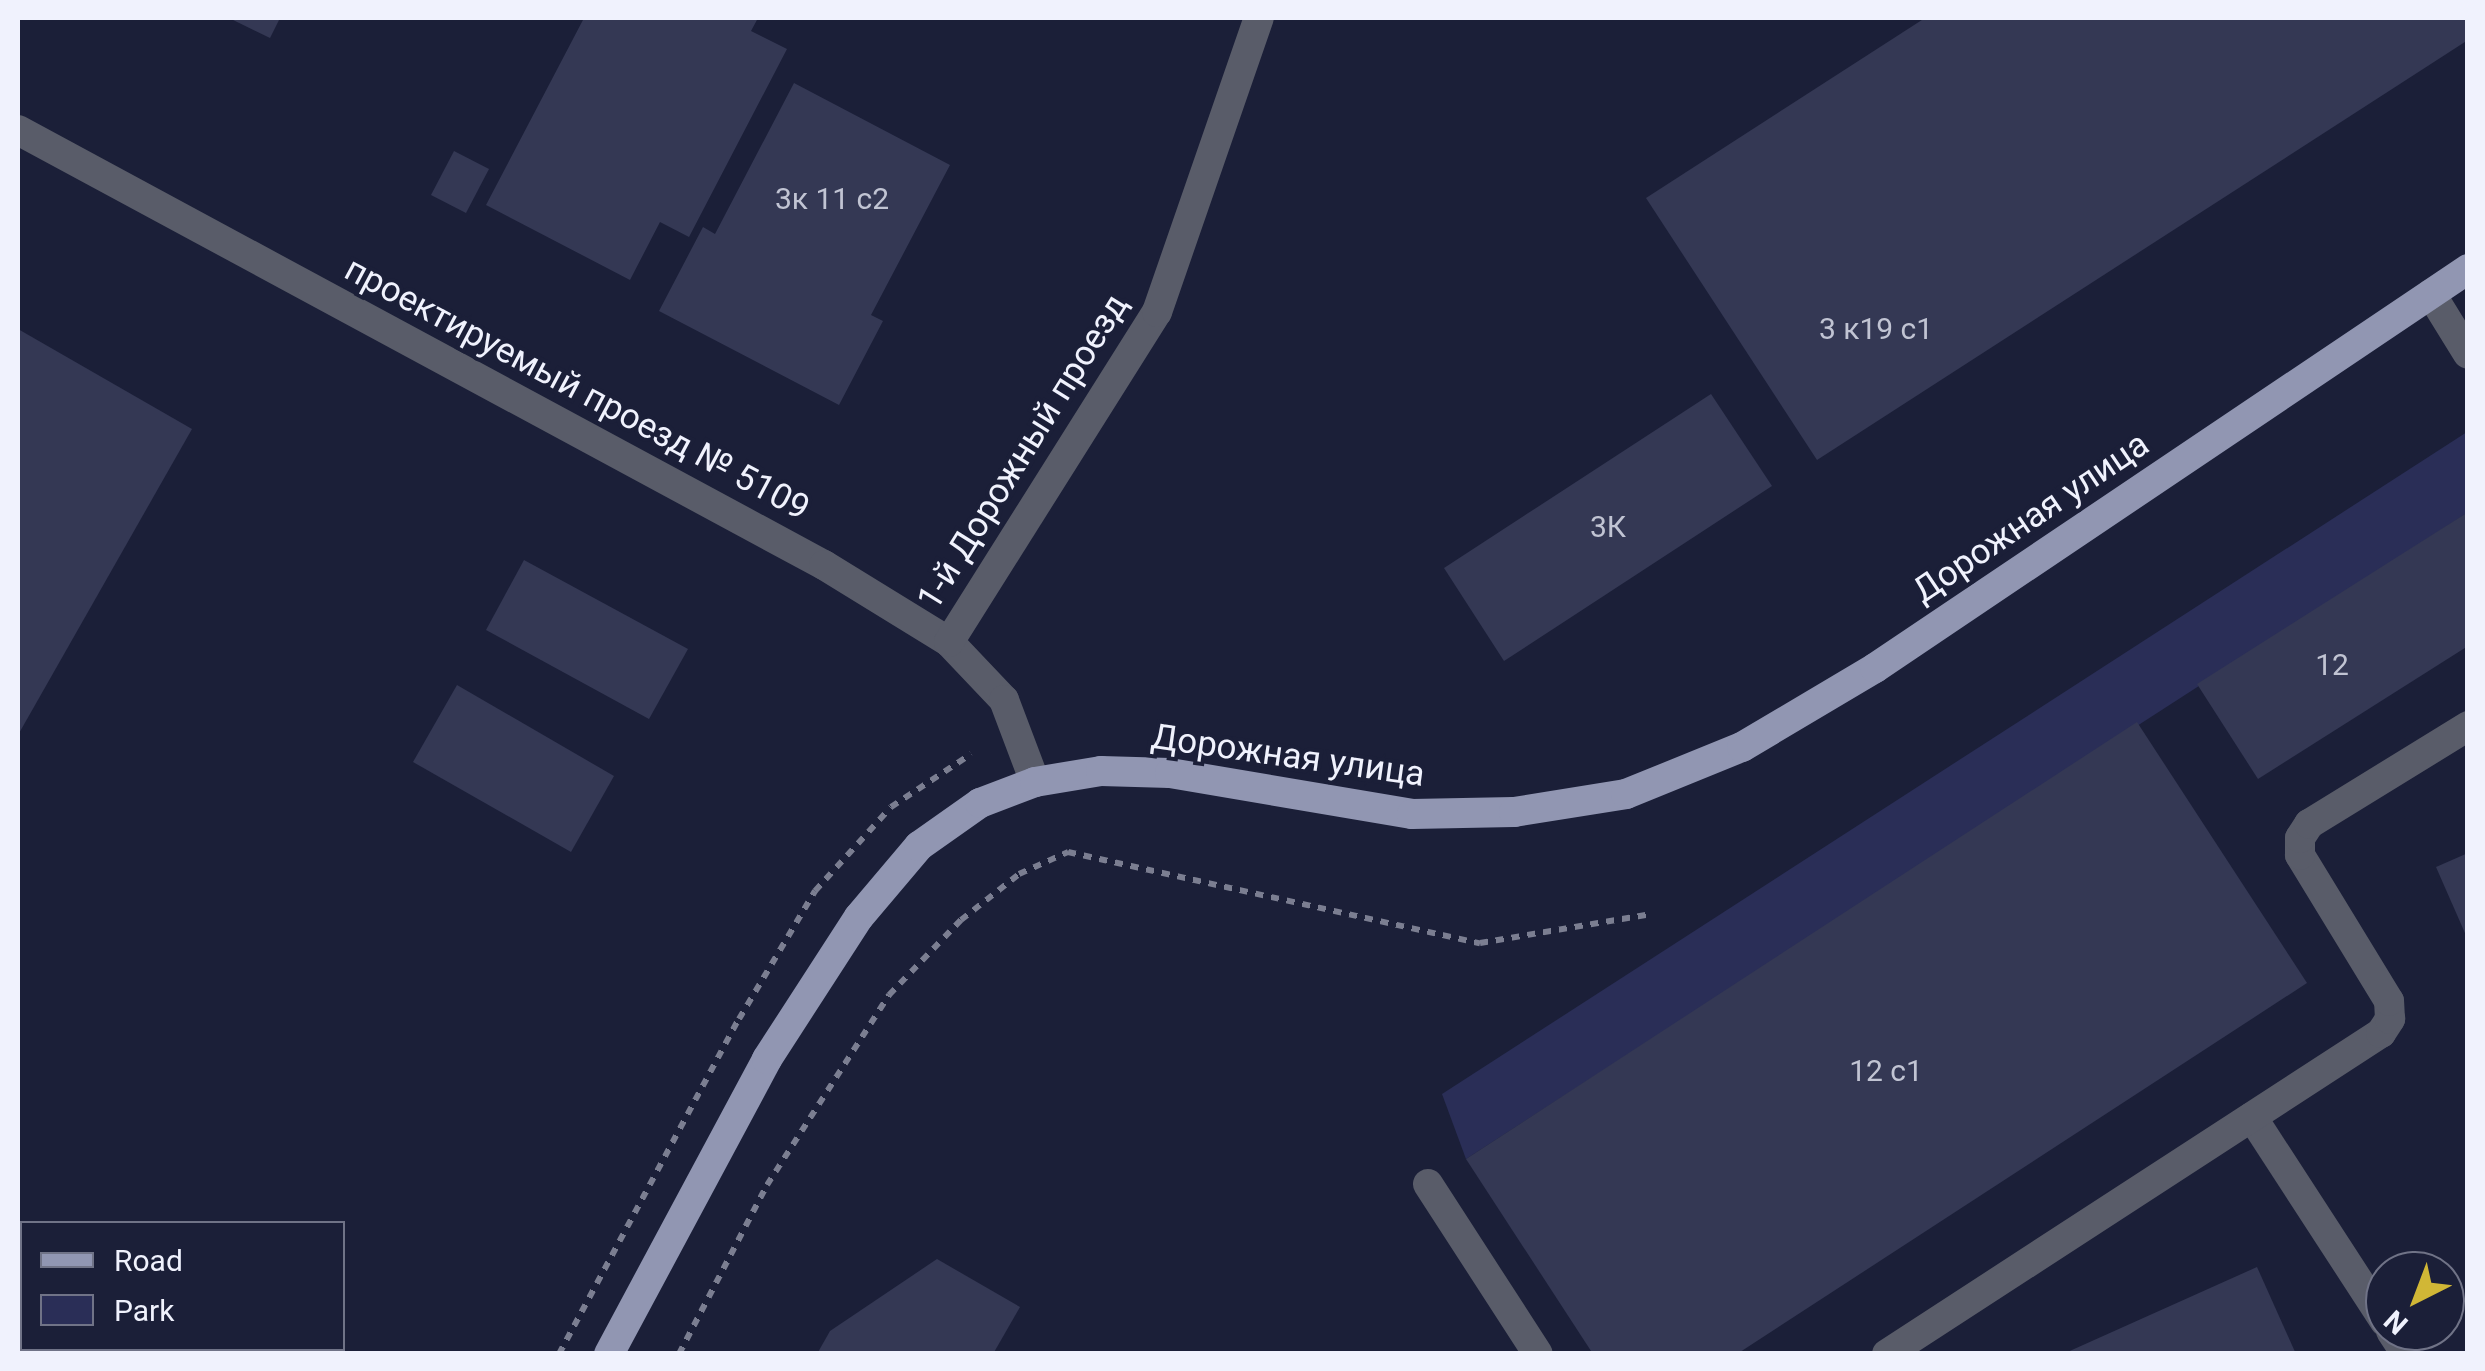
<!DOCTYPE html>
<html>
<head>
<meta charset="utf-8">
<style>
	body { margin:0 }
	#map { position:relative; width:2485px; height:1371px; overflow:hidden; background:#1b1f38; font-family:Roboto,sans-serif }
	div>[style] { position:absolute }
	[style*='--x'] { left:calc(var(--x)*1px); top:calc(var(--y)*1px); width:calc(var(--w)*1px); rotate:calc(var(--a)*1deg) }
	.green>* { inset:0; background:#2a2e57 }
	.building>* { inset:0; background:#343854 }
	.path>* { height:6px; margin-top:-3px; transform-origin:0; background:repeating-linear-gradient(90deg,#7b7e91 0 8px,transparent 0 16px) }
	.minor>* { height:30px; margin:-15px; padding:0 15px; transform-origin:15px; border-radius:15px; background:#595c69 }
	.major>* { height:30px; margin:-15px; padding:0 15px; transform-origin:15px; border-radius:15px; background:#9196b2 }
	span { translate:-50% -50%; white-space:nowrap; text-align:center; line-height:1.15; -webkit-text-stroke:8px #1b1f38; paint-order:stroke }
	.number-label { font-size:30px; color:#c1c4d3 }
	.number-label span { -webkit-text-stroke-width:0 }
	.street-label { font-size:35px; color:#f0f2fd }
	.frame { position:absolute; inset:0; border:20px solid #f0f2fd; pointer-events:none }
	.legend { position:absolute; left:20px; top:1221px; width:325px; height:130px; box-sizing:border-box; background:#1b1f38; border:2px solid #707387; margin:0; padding:12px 18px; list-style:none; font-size:30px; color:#f0f2fd }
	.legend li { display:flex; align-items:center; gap:20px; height:50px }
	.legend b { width:50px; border:2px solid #707387 }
	.north { position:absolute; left:2365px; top:1251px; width:100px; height:100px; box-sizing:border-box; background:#1b1f38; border:2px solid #707387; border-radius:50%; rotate:222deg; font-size:28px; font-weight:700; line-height:40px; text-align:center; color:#f0f2fd }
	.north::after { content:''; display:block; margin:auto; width:35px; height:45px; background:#d1b736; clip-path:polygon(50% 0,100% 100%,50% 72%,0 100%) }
</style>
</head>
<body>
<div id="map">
	<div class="green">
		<i style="clip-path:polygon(2467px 432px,2467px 513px,1466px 1159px,1442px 1094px)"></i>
	</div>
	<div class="building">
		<i style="clip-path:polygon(229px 18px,280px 18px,270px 38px)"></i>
		<i style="clip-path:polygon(584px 18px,758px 18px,751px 31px,787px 49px,689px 237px,660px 222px,630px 280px,486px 205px)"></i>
		<i style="clip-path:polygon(1925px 18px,2468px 18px,2468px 40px,1817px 460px,1646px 198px)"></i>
		<i style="clip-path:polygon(794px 83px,950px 165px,871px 315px,883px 321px,839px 405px,659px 311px,703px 227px,715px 234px)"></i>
		<i style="clip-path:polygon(454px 151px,489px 169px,466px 213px,431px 195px)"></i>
		<i style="clip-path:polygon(18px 329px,192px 429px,18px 735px)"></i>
		<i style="clip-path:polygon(1711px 394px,1772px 486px,1504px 661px,1444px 568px)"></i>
		<i style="clip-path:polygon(2465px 514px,2468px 646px,2258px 779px,2197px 684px)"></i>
		<i style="clip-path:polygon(524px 560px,688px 649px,649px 719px,486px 630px)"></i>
		<i style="clip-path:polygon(457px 685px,614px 776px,571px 852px,413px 762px)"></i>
		<i style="clip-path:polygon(2137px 722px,2307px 983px,1737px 1354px,1593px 1354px,1466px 1159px)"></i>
		<i style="clip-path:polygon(2468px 853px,2468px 940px,2436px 867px)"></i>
		<i style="clip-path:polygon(937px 1259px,1020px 1307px,993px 1354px,817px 1354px,830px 1331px)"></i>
		<i style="clip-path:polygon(2257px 1267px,2296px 1354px,2063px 1354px)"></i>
	</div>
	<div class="path">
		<i style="--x:559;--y:1354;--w:380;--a:-61.8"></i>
		<i style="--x:739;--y:1019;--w:149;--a:-59.3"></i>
		<i style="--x:815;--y:891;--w:113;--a:-47.9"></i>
		<i style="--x:891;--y:807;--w:96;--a:-33.5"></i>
		<i style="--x:679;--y:1354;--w:191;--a:-62.5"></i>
		<i style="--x:767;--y:1185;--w:226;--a:-57.3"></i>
		<i style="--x:889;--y:995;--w:104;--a:-46.2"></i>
		<i style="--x:961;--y:920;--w:74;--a:-38.4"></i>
		<i style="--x:1019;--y:874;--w:54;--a:-24.2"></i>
		<i style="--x:1068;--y:852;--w:422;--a:12.5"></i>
		<i style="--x:1480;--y:943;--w:174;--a:-9.6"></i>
	</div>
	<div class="minor">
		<i style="--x:18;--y:130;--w:916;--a:28.36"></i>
		<i style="--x:824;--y:565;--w:147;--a:31.6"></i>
		<i style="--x:949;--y:642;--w:80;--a:46.5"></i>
		<i style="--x:1004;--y:700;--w:88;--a:69.3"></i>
		<i style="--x:2431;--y:294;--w:70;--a:58.3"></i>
		<i style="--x:949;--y:642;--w:390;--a:-57.8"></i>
		<i style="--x:1157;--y:312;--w:311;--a:-70.9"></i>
		<i style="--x:2252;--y:1117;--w:244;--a:57"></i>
		<i style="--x:1428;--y:1184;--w:202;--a:57.1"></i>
		<i style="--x:18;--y:1277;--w:4;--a:27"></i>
		<i style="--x:2391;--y:1331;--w:27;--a:57"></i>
		<i style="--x:158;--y:1348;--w:11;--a:34"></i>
		<i style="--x:1887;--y:1354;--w:589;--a:-33.02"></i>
		<i style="--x:2381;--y:1033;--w:17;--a:-57"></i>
		<i style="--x:2390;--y:1019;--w:18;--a:-93"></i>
		<i style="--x:2389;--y:1001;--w:171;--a:-121.4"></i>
		<i style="--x:2300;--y:855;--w:17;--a:-90"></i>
		<i style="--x:2300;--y:838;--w:17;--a:-57"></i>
		<i style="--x:2309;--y:824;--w:187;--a:-31.6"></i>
	</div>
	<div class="major">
		<i style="--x:609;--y:1354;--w:335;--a:-61.8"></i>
		<i style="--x:767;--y:1059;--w:169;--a:-57.1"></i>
		<i style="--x:859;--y:917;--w:93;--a:-49.8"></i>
		<i style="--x:919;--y:846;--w:75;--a:-35.2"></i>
		<i style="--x:980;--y:803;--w:59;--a:-20.9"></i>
		<i style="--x:1035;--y:782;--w:67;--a:-9.5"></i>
		<i style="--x:1101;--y:771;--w:69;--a:1.7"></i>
		<i style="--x:1170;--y:773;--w:245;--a:9.6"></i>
		<i style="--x:1412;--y:814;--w:102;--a:-1.1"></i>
		<i style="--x:1514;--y:812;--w:113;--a:-9.1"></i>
		<i style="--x:1626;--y:794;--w:125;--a:-22.1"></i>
		<i style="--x:1742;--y:747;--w:155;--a:-30.7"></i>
		<i style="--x:1875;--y:668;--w:715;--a:-33.93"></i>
	</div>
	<div class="number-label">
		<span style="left:832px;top:199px">3к 11 с2</span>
		<span style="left:1876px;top:329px">3 к19 с1</span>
		<span style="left:1608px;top:527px">3К</span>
		<span style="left:2332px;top:665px">12</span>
		<span style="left:1886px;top:1071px">12 с1</span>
	</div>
	<div class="street-label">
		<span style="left:577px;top:389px;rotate:28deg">проектируемый проезд № 5109</span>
		<span style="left:1023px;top:452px;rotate:-58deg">1-й Дорожный проезд</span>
		<span style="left:2031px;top:518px;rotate:-34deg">Дорожная улица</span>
		<span style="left:1288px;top:756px;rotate:8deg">Дорожная улица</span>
	</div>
	<div class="frame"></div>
	<ul class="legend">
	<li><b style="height:12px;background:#9196b2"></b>Road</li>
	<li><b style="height:28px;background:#2a2e57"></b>Park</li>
	</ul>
	<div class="north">N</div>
</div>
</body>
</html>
